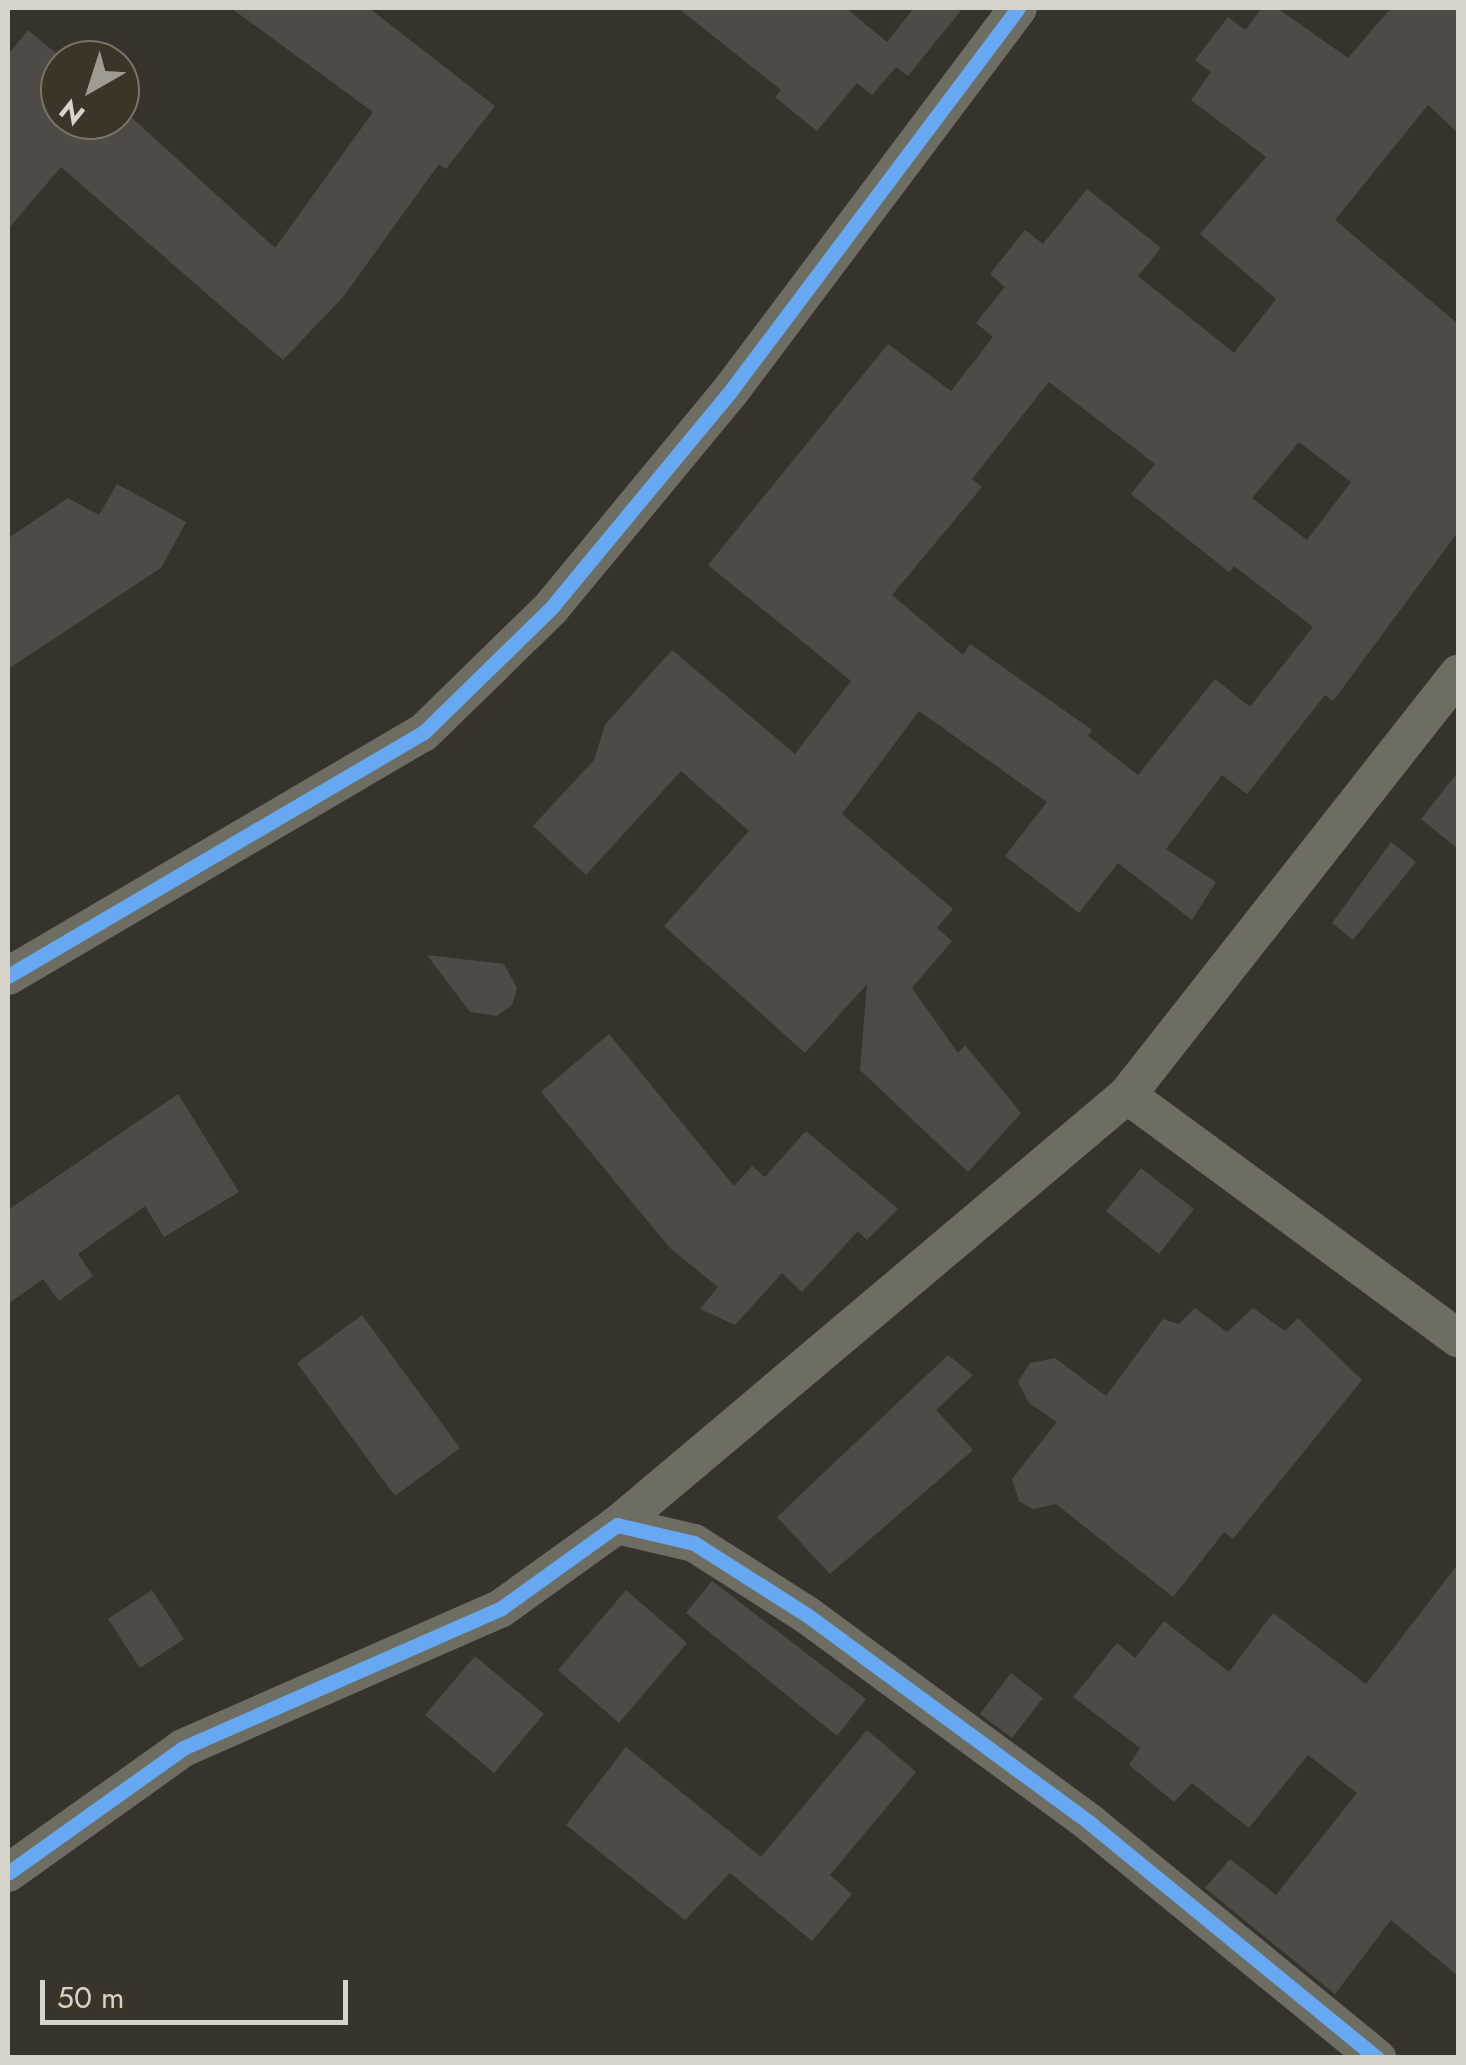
<!DOCTYPE html>
<html>
<head>
<meta charset="utf-8">
<style>
	body { margin:0 }
	#map { position:relative; width:1466px; height:2065px; overflow:hidden; background:#37332c; font-family:Jost,sans-serif }
	div>[style] { position:absolute }
	[style*='--x'] { left:calc(var(--x)*1px); top:calc(var(--y)*1px); width:calc(var(--w)*1px); rotate:calc(var(--a)*1deg) }
	.building>* { inset:0; background:#4f4a45 }
	.minor>* { height:38px; margin:-19px; padding:0 19px; transform-origin:19px; border-radius:19px; background:#6d6d62 }
	.cycleway>* { height:15px; margin:-7.5px; padding:0 7.5px; transform-origin:7.5px; border-radius:7.5px; background:#66a8f1 }
	span { translate:-50% -50%; white-space:nowrap; text-align:center; line-height:1.15; -webkit-text-stroke:8px #3b3427; paint-order:stroke }
	.frame { position:absolute; inset:0; border:10px solid #d7d3cb; pointer-events:none }
	.north { position:absolute; left:40px; top:40px; width:100px; height:100px; box-sizing:border-box; background:#3b3427; border:2px solid #797469; border-radius:50%; rotate:219deg; font-size:28px; font-weight:700; line-height:40px; text-align:center; color:#d7d3cb }
	.north::after { content:''; display:block; margin:auto; width:35px; height:45px; background:#9f9b93; clip-path:polygon(50% 0,100% 100%,50% 72%,0 100%) }
	.scale { position:absolute; left:40px; top:1980px; width:308px; height:45px; box-sizing:border-box; border:5px solid #d7d3cb; border-top:0; padding-left:12px; font-size:30px; line-height:35px; white-space:nowrap; color:#d7d3cb; -webkit-text-stroke:8px #3b3427; paint-order:stroke }
</style>
</head>
<body>
<div id="map">
	<div class="building">
		<i style="clip-path:polygon(231px 8px,369px 8px,495px 106px,446px 169px,439px 164px,343px 297px,283px 360px,61px 167px,8px 229px,8px 55px,28px 30px,64px 60px,60px 120px,120px 120px,120px 107px,275px 248px,373px 112px)"></i>
		<i style="clip-path:polygon(678px 8px,846px 8px,887px 42px,914px 8px,963px 8px,908px 76px,896px 67px,872px 95px,857px 83px,817px 131px,775px 97px,781px 90px)"></i>
		<i style="clip-path:polygon(evenodd,1262px 8px,1277px 8px,1348px 58px,1391px 8px,1458px 8px,1458px 133px,1428px 105px,1335px 220px,1458px 324px,1458px 532px,1333px 701px,1325px 695px,1247px 794px,1222px 775px,1166px 849px,1216px 882px,1192px 920px,1118px 863px,1079px 913px,1005px 856px,1047px 802px,919px 711px,842px 814px,953px 909px,937px 928px,952px 941px,912px 988px,958px 1053px,965px 1045px,1021px 1113px,968px 1172px,860px 1070px,867px 984px,805px 1053px,664px 926px,749px 831px,681px 771px,586px 875px,533px 826px,594px 760px,605px 725px,672px 650px,795px 754px,851px 681px,708px 565px,888px 344px,951px 391px,993px 337px,976px 323px,1005px 287px,990px 274px,1025px 230px,1043px 244px,1087px 189px,1161px 248px,1138px 276px,1234px 353px,1276px 299px,1200px 234px,1266px 157px,1191px 100px,1211px 72px,1195px 60px,1228px 17px,1245px 30px,1262px 8px,1049px 382px,1155px 464px,1131px 494px,1229px 572px,1234px 566px,1313px 627px,1250px 707px,1215px 679px,1138px 775px,1088px 736px,1092px 730px,970px 644px,963px 655px,892px 595px,982px 487px,972px 479px,1049px 382px,1262px 8px,1299px 442px,1351px 482px,1307px 540px,1252px 498px,1299px 442px)"></i>
		<i style="clip-path:polygon(117px 484px,186px 522px,161px 568px,8px 669px,8px 538px,68px 498px,99px 515px)"></i>
		<i style="clip-path:polygon(1458px 772px,1458px 849px,1421px 819px)"></i>
		<i style="clip-path:polygon(1391px 842px,1416px 862px,1353px 940px,1332px 923px)"></i>
		<i style="clip-path:polygon(427px 955px,504px 964px,517px 988px,512px 1005px,497px 1016px,470px 1012px)"></i>
		<i style="clip-path:polygon(609px 1034px,734px 1186px,752px 1166px,765px 1177px,806px 1131px,898px 1209px,867px 1240px,858px 1231px,802px 1292px,782px 1273px,735px 1325px,700px 1309px,718px 1287px,670px 1248px,541px 1092px)"></i>
		<i style="clip-path:polygon(178px 1094px,239px 1192px,164px 1237px,145px 1206px,78px 1254px,93px 1276px,59px 1301px,43px 1279px,8px 1304px,8px 1210px)"></i>
		<i style="clip-path:polygon(1141px 1168px,1194px 1209px,1159px 1254px,1106px 1211px)"></i>
		<i style="clip-path:polygon(1195px 1308px,1227px 1332px,1253px 1308px,1285px 1331px,1298px 1318px,1362px 1380px,1233px 1539px,1224px 1532px,1173px 1597px,1056px 1504px,1033px 1509px,1019px 1501px,1012px 1479px,1057px 1422px,1029px 1403px,1018px 1382px,1030px 1363px,1055px 1358px,1106px 1396px,1163px 1319px,1179px 1324px)"></i>
		<i style="clip-path:polygon(362px 1315px,460px 1448px,395px 1496px,297px 1363px)"></i>
		<i style="clip-path:polygon(948px 1355px,973px 1375px,936px 1410px,973px 1450px,830px 1574px,777px 1517px)"></i>
		<i style="clip-path:polygon(1458px 1564px,1458px 1976px,1391px 1920px,1335px 1994px,1205px 1888px,1230px 1859px,1276px 1895px,1357px 1793px,1308px 1755px,1249px 1828px,1192px 1783px,1174px 1802px,1129px 1765px,1140px 1748px,1073px 1697px,1117px 1643px,1135px 1658px,1164px 1621px,1229px 1672px,1273px 1613px,1366px 1684px)"></i>
		<i style="clip-path:polygon(712px 1581px,866px 1699px,837px 1736px,686px 1613px)"></i>
		<i style="clip-path:polygon(152px 1590px,184px 1639px,140px 1668px,108px 1619px)"></i>
		<i style="clip-path:polygon(626px 1590px,687px 1643px,619px 1723px,558px 1670px)"></i>
		<i style="clip-path:polygon(475px 1656px,544px 1714px,494px 1773px,425px 1715px)"></i>
		<i style="clip-path:polygon(1011px 1673px,1043px 1698px,1012px 1738px,980px 1714px)"></i>
		<i style="clip-path:polygon(867px 1730px,916px 1772px,830px 1875px,852px 1894px,812px 1941px,730px 1873px,685px 1920px,566px 1825px,626px 1747px,761px 1857px)"></i>
	</div>
	<div class="minor">
		<i style="--x:8;--y:976;--w:481;--a:-30.4"></i>
		<i style="--x:423;--y:733;--w:179;--a:-44.3"></i>
		<i style="--x:551;--y:608;--w:284;--a:-50.4"></i>
		<i style="--x:732;--y:389;--w:476;--a:-53.1"></i>
		<i style="--x:1127;--y:1095;--w:411;--a:36.3"></i>
		<i style="--x:617;--y:1525;--w:667;--a:-40.14"></i>
		<i style="--x:1127;--y:1095;--w:536;--a:-51.82"></i>
		<i style="--x:8;--y:1873;--w:215;--a:-35.5"></i>
		<i style="--x:183;--y:1748;--w:346;--a:-23.7"></i>
		<i style="--x:500;--y:1609;--w:144;--a:-35.7"></i>
		<i style="--x:617;--y:1525;--w:79;--a:13.2"></i>
		<i style="--x:694;--y:1543;--w:134;--a:32.5"></i>
		<i style="--x:807;--y:1615;--w:353;--a:36.3"></i>
		<i style="--x:1091;--y:1824;--w:370;--a:39.3"></i>
	</div>
	<div class="cycleway">
		<i style="--x:8;--y:976;--w:481;--a:-30.4"></i>
		<i style="--x:423;--y:733;--w:179;--a:-44.3"></i>
		<i style="--x:551;--y:608;--w:284;--a:-50.4"></i>
		<i style="--x:732;--y:389;--w:476;--a:-53.1"></i>
		<i style="--x:8;--y:1873;--w:215;--a:-35.5"></i>
		<i style="--x:183;--y:1748;--w:346;--a:-23.7"></i>
		<i style="--x:500;--y:1609;--w:144;--a:-35.7"></i>
		<i style="--x:617;--y:1525;--w:79;--a:13.2"></i>
		<i style="--x:694;--y:1543;--w:134;--a:32.5"></i>
		<i style="--x:807;--y:1615;--w:353;--a:36.3"></i>
		<i style="--x:1091;--y:1824;--w:370;--a:39.3"></i>
	</div>
	<div class="frame"></div>
	<div class="north">N</div>
	<div class="scale">50 m</div>
</div>
</body>
</html>
